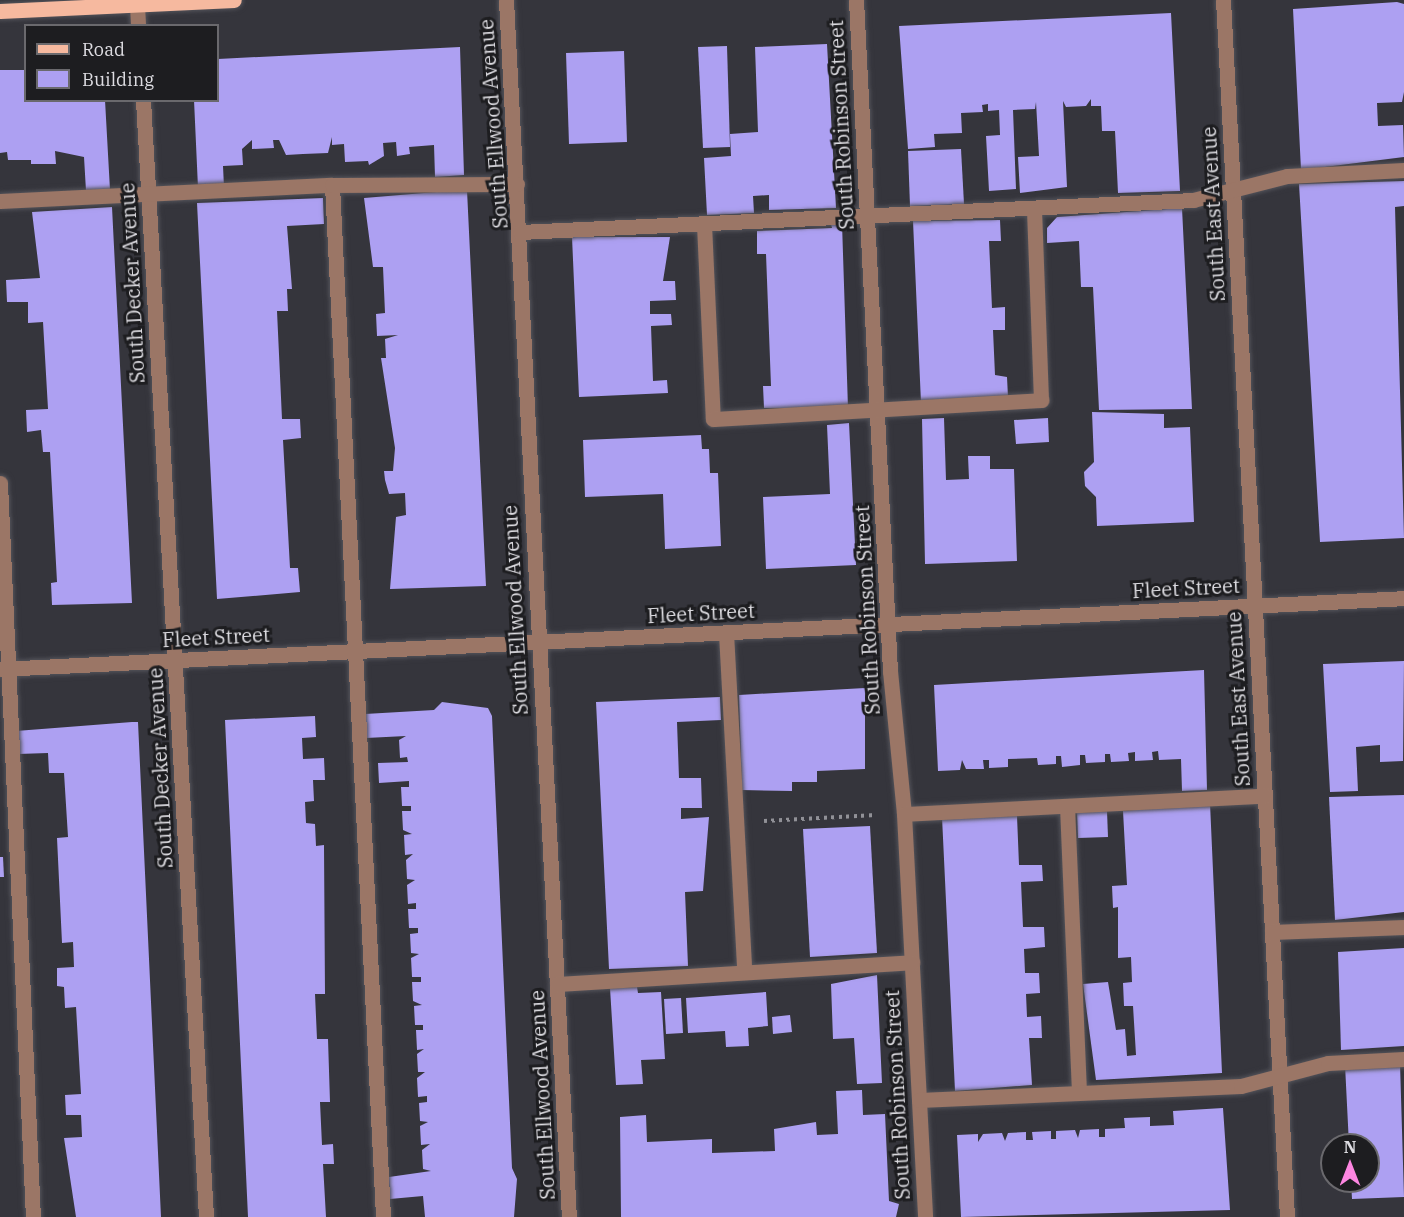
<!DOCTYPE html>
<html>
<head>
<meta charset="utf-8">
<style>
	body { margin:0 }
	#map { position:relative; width:1404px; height:1217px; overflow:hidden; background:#35353c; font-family:"IBM Plex Serif",serif }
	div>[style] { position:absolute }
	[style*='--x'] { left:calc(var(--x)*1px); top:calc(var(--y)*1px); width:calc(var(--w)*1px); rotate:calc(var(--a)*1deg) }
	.building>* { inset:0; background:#ada0f2 }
	.path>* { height:4px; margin-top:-2px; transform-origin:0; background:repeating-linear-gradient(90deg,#919197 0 3px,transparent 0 7.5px) }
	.roads { filter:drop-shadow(0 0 2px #53535a) drop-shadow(0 0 2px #53535a) }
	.minor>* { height:15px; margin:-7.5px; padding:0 7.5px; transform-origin:7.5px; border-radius:7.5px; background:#9b7666 }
	.major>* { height:15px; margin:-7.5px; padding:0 7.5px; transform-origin:7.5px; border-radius:7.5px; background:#f6b99f }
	span { translate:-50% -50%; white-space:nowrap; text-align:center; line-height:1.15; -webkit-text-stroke:6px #1d1d20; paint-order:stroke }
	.street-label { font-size:20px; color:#dddce1 }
	.legend { position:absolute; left:24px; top:24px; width:195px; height:78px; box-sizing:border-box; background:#1d1d20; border:2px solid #6a696d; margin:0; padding:8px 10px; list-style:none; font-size:18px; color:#dddce1 }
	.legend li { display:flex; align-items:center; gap:12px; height:30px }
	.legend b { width:30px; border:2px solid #6a696d }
	.north { position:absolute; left:1320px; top:1133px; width:60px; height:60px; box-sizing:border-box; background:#1d1d20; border:2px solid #6a696d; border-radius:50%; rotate:0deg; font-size:16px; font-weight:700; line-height:24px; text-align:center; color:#dddce1 }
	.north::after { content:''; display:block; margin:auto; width:21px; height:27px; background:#fd86e1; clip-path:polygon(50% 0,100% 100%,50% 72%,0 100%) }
</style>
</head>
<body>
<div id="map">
	<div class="building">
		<i style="clip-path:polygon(1397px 2px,1404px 4px,1404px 92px,1402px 102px,1377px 103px,1378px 126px,1403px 125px,1404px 157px,1301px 170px,1293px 9px)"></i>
		<i style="clip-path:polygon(1171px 13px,1180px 191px,1118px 193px,1115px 131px,1102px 131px,1101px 106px,1091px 106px,1091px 99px,1086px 106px,1066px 107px,1063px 101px,1067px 187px,1020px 193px,1018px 157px,1039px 156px,1036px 102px,1035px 109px,1013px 110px,1016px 189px,989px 191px,986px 136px,1000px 135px,999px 110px,988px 111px,988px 104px,982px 105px,983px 112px,961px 113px,962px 133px,934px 134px,935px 147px,908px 149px,899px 26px)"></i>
		<i style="clip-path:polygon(827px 44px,836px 208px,769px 210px,769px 195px,753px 196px,754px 213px,707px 215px,704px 158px,731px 156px,730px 134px,758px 132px,755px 47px)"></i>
		<i style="clip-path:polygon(727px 46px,730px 147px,703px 148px,698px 47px)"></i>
		<i style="clip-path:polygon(460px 47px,464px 175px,435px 177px,434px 145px,409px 147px,410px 154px,397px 156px,396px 142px,383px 143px,384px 156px,369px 165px,368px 161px,345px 162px,344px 144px,332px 145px,332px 137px,328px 153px,303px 154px,286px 155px,279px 140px,273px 140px,274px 148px,252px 149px,252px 140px,242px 149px,243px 165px,223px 166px,224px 187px,198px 188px,194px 100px,218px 100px,218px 59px)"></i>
		<i style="clip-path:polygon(624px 51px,627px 142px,569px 144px,566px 53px)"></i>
		<i style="clip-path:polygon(0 70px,26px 70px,26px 100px,105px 100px,110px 190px,86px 191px,84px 157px,55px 151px,56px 164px,31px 164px,31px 160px,8px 160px,7px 152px,0 153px)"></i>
		<i style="clip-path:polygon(961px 149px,964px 204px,910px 206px,908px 151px)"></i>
		<i style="clip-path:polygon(1404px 181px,1404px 206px,1395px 207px,1404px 538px,1320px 542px,1299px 184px)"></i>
		<i style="clip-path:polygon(460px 190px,467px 190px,486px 586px,390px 589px,396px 517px,406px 515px,405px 493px,389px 494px,385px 480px,384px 471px,393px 471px,395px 448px,381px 358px,386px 358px,385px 339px,398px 335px,377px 336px,376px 314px,385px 313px,383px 267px,373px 267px,364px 198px)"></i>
		<i style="clip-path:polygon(323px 198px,324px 224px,287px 226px,292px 289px,287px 289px,288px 311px,277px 311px,282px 419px,300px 419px,301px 438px,283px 440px,290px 568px,298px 568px,300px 592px,217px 599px,197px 203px)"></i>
		<i style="clip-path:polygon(112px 207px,132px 603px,52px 605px,51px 583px,57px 582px,50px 452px,43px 452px,41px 430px,27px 432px,26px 410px,48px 409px,43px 322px,28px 323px,28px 302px,7px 302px,6px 280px,40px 278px,32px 212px)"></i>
		<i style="clip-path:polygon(1182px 208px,1192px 409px,1099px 410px,1093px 287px,1081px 287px,1079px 241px,1047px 243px,1047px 228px,1057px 217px)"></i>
		<i style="clip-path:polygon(1000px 220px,1001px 241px,989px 241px,992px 308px,1005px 307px,1005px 330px,993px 330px,995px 375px,1007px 377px,1008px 397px,921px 403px,913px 221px)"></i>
		<i style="clip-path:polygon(842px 223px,848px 408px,764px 408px,763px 386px,771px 386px,766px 254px,757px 254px,757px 231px,832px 228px,831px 224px)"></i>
		<i style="clip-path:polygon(572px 237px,670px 237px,663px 281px,675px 281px,676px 300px,650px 301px,650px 314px,671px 314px,672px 325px,651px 326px,653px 381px,667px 380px,668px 393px,579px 397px)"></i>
		<i style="clip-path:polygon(1092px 412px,1164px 414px,1164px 428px,1190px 427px,1194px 522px,1097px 526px,1096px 497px,1085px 486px,1084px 472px,1094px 462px)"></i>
		<i style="clip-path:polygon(944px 418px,946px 480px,969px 479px,968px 456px,990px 456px,990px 469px,1014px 469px,1017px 561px,925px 564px,922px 419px)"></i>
		<i style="clip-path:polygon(1048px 418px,1049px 442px,1016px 444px,1014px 420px)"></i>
		<i style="clip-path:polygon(849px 423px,856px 565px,766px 569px,763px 497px,830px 494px,827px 425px)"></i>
		<i style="clip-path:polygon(701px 435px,702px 449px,709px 449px,710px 473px,718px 473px,721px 546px,665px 549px,663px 494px,585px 497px,583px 440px)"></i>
		<i style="clip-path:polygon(1404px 661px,1403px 761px,1380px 762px,1380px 745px,1356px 747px,1358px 791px,1330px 792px,1323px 664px)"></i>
		<i style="clip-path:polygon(1204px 670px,1207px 790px,1182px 791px,1181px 759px,1159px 760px,1158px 751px,1152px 752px,1153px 760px,1135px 761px,1135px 752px,1128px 753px,1129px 761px,1111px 762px,1110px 754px,1105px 754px,1105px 762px,1086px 763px,1085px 755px,1080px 755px,1080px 765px,1062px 767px,1061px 756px,1056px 756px,1056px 764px,1038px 765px,1037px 758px,1008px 759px,1008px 767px,989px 768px,989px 760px,983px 760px,984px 769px,966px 769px,962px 760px,960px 770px,938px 771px,934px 685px)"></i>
		<i style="clip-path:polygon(865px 688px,865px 769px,817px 771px,817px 782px,792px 782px,792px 791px,742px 790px,739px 695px)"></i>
		<i style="clip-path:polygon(720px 697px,721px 720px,677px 722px,679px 778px,701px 778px,702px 808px,681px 808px,681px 819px,709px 817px,703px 891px,685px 892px,688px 966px,609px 969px,596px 702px)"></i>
		<i style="clip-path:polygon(442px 702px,488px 708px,492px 716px,512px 1168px,517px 1179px,514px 1217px,425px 1217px,423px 1196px,390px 1199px,389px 1177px,431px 1171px,423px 1169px,422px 1150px,430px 1144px,421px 1145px,420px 1126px,428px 1122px,420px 1121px,419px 1103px,427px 1102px,427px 1096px,418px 1097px,417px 1078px,425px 1072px,418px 1072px,417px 1054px,424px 1049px,417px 1050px,416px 1030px,423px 1030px,423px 1025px,415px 1025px,414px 1006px,422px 1005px,413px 1001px,412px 982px,421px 982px,421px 977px,412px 977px,411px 958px,419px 954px,411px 953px,410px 934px,418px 933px,418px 928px,409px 928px,408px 909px,416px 909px,416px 903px,408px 904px,407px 885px,415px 880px,407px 879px,406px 860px,413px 854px,405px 855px,404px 835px,412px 834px,403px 830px,402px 811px,411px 811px,411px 806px,402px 806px,401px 787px,409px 787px,409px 781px,379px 783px,378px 763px,408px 762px,407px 757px,400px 758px,399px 740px,406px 736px,366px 738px,365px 714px,434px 710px)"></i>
		<i style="clip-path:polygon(315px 716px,316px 737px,302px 738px,303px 759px,324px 758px,325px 780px,313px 780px,314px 801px,305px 802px,306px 823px,315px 824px,316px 846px,324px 845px,325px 994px,315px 994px,317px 1039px,328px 1039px,330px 1102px,320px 1102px,322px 1145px,333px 1144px,334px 1164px,323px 1164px,326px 1217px,248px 1217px,225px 720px)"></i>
		<i style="clip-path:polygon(132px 722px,138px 722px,161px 1217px,76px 1217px,64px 1138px,82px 1137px,81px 1115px,66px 1115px,65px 1095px,81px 1094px,76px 1007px,65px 1008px,64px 987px,57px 986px,57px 968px,74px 967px,73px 942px,62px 943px,57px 838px,68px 837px,64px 773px,49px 773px,48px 753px,18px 754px,16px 731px)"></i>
		<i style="clip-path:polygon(1404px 795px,1404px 912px,1335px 920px,1329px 797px)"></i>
		<i style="clip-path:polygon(1210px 803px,1222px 1073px,1096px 1080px,1083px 984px,1108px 982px,1116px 1030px,1125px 1029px,1127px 1056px,1136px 1055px,1133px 1006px,1124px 1006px,1123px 983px,1132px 982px,1131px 957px,1118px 958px,1118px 907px,1113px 908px,1112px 886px,1127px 885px,1123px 811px)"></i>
		<i style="clip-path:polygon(1107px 811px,1108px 837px,1078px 838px,1077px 812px)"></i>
		<i style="clip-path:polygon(1017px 816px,1019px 865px,1042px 865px,1043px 881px,1021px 882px,1023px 927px,1044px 927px,1045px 947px,1024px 949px,1025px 973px,1039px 973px,1040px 993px,1026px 994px,1027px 1017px,1041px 1016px,1042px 1038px,1029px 1038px,1032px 1085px,955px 1091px,942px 817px)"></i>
		<i style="clip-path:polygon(870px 826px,877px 953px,810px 957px,803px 829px)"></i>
		<i style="clip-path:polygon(0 857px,3px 857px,4px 877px,0 877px)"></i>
		<i style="clip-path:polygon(1404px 948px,1404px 1046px,1341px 1050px,1338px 952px)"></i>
		<i style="clip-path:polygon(877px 975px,882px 1083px,857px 1084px,854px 1038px,833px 1039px,831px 984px)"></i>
		<i style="clip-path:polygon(637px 987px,638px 993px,661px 992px,665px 1059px,641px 1060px,643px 1084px,616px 1085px,610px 988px)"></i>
		<i style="clip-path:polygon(766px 992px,768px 1026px,748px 1028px,749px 1046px,726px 1047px,725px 1031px,688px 1033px,686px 998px)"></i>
		<i style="clip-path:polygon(681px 998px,683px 1033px,666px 1034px,664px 999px)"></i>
		<i style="clip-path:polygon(790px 1015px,792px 1032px,773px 1034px,772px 1017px)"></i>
		<i style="clip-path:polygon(1400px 1063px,1404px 1197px,1352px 1199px,1351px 1181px,1368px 1181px,1368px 1145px,1349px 1145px,1345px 1065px)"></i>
		<i style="clip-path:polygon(862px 1090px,863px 1115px,885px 1114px,889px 1201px,899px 1204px,896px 1217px,621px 1217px,620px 1117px,646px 1115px,647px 1142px,712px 1139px,712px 1153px,775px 1151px,774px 1129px,816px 1122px,817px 1135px,838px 1134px,836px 1091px)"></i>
		<i style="clip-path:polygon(1223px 1108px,1230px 1210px,961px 1217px,957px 1135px,978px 1134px,978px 1142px,983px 1134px,1002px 1133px,1005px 1141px,1008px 1133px,1026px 1132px,1026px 1140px,1033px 1140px,1032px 1132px,1051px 1131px,1051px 1139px,1056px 1139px,1056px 1131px,1075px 1130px,1078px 1138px,1080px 1130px,1099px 1129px,1099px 1137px,1105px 1137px,1105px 1129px,1125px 1128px,1124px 1118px,1150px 1117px,1150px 1126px,1174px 1125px,1173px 1111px)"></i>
	</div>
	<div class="path">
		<i style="--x:764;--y:821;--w:112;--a:-3.1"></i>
	</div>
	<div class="roads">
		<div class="minor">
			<i style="--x:506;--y:0;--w:1219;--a:87.04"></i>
			<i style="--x:856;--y:0;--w:672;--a:87.1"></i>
			<i style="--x:890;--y:671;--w:144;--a:84.4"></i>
			<i style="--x:904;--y:814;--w:404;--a:87"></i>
			<i style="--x:1223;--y:0;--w:1219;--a:86.99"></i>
			<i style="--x:137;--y:5;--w:21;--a:87"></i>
			<i style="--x:143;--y:100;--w:1119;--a:86.77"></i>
			<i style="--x:332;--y:185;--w:1033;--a:87.17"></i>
			<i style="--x:0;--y:201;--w:332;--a:-2.8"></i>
			<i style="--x:332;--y:185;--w:185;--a:-0.3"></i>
			<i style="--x:704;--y:224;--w:195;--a:87.4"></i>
			<i style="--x:713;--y:419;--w:329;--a:-3.3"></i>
			<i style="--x:1041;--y:400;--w:192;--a:-92.1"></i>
			<i style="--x:520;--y:232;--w:674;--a:-2.72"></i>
			<i style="--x:1193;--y:200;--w:97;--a:-14.3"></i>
			<i style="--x:1287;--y:176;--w:117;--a:-2.9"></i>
			<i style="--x:0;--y:483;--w:735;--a:87.43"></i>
			<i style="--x:726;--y:633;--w:336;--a:86.9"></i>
			<i style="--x:0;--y:669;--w:1406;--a:-2.89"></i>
			<i style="--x:1067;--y:806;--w:287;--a:87.6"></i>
			<i style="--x:904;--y:814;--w:361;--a:-2.9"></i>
			<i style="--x:1272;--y:932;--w:132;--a:-2.2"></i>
			<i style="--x:557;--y:984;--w:356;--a:-3.5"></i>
			<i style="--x:919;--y:1100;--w:322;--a:-2.5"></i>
			<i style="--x:1241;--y:1086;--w:90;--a:-14.8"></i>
			<i style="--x:1328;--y:1063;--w:76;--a:-3"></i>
		</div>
		<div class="major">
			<i style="--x:0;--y:11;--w:234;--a:-2.7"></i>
		</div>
	</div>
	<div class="street-label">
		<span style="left:493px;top:124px;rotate:-94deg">South Ellwood Avenue</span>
		<span style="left:841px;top:125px;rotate:-93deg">South Robinson Street</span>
		<span style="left:1213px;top:214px;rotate:-93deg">South East Avenue</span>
		<span style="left:132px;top:283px;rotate:-93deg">South Decker Avenue</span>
		<span style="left:1186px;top:588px;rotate:-3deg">Fleet Street</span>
		<span style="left:515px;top:610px;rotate:-93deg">South Ellwood Avenue</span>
		<span style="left:867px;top:610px;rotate:-93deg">South Robinson Street</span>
		<span style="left:701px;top:613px;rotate:-3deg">Fleet Street</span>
		<span style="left:216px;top:637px;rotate:-3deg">Fleet Street</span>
		<span style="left:1238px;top:699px;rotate:-93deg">South East Avenue</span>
		<span style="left:160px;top:768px;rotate:-93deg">South Decker Avenue</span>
		<span style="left:542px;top:1095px;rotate:-93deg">South Ellwood Avenue</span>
		<span style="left:897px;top:1095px;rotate:-93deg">South Robinson Street</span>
	</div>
	<ul class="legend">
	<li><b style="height:8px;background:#f6b99f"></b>Road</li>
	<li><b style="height:16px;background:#ada0f2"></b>Building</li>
	</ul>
	<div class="north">N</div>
</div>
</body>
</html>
